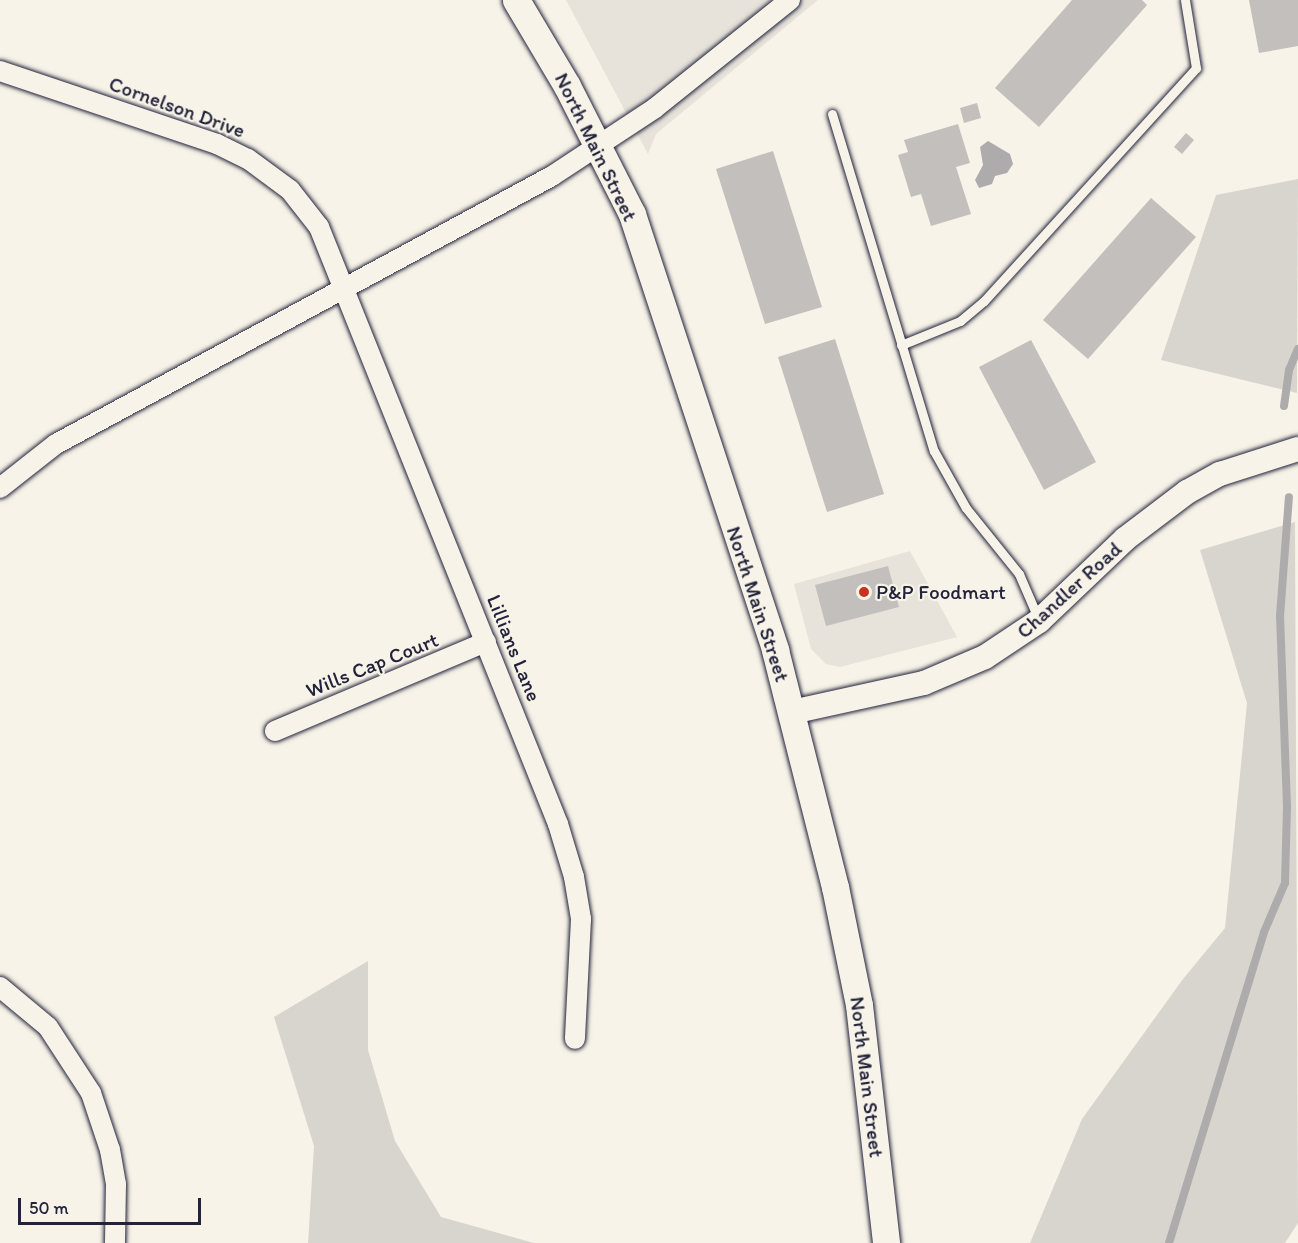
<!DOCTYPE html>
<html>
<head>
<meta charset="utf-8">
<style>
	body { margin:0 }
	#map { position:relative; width:1298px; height:1243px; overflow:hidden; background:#f7f3e8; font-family:Itim,sans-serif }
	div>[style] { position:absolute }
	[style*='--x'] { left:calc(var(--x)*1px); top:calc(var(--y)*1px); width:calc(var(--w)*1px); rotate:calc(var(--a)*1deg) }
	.built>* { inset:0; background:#e7e3db }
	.green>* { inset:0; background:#d8d5cf }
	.water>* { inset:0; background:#aeabad }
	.stream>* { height:8px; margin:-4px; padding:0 4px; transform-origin:4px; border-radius:4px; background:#aeabad }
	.building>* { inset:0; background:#c2bfbd }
	.roads { filter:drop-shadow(0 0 2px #22223b) drop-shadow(0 0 2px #22223b) }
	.service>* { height:9px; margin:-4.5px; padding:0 4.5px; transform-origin:4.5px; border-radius:4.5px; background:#f7f3e8 }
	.minor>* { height:20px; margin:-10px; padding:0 10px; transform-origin:10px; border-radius:10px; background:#f7f3e8 }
	.tertiary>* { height:24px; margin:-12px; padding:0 12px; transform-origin:12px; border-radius:12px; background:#f7f3e8 }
	.secondary>* { height:27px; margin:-13.5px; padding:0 13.5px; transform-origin:13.5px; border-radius:13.5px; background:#f7f3e8 }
	.dots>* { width:16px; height:16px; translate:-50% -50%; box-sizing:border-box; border:3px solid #f7f3e8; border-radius:50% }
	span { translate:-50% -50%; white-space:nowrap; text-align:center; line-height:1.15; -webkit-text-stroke:4.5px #f7f3e8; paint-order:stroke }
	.street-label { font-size:21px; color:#22223b }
	.poi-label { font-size:21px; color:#22223b }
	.left { translate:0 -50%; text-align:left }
	.scale { position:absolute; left:18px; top:1198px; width:183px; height:27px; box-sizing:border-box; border:3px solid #22223b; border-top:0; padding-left:8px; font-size:18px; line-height:21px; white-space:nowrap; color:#22223b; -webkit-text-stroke:4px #f7f3e8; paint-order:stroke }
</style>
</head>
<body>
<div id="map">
	<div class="built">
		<i style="clip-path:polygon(566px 0,818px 0,656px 134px,648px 154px)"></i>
		<i style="clip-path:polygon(910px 551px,957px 637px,840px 667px,826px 664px,811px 649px,794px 584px)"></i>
	</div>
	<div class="green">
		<i style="clip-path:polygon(1298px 179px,1297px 393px,1161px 360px,1216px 195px)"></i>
		<i style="clip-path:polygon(1295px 522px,1298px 1223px,1285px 1243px,1030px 1243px,1082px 1119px,1183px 979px,1225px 928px,1247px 703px,1200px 550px)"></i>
		<i style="clip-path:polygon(368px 961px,368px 1050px,395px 1141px,441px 1217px,534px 1243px,308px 1243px,314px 1146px,274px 1017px)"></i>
	</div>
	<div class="water">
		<i style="clip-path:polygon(988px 141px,1010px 154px,1013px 164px,1007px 173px,995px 176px,992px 184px,979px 188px,975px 180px,983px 165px,980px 147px)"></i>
	</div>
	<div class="stream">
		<i style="--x:1284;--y:406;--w:36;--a:-82"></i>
		<i style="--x:1289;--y:370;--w:23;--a:-67"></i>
		<i style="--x:1169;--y:1243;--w:325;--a:-73"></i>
		<i style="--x:1264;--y:932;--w:53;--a:-66.8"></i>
		<i style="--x:1285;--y:883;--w:77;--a:-88.5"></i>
		<i style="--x:1287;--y:806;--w:190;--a:-92.1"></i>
		<i style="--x:1280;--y:616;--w:119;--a:-85.7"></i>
	</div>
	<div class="building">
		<i style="clip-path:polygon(1072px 0,1142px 0,1147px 5px,1039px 127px,995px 88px)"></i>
		<i style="clip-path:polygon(1249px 0,1298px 0,1298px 46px,1259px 53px)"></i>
		<i style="clip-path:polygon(977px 103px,981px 118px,964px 123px,960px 108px)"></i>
		<i style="clip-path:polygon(958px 124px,970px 163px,956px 167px,971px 214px,931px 226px,921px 194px,911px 197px,898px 155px,908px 152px,904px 140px)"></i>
		<i style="clip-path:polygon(1186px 133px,1194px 140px,1182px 154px,1174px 147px)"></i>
		<i style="clip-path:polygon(773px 151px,822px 307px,765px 324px,716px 169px)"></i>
		<i style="clip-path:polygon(1151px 198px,1196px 237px,1088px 359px,1043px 320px)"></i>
		<i style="clip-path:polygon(835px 339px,884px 494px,827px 512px,778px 357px)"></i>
		<i style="clip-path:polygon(1031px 340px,1096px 462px,1044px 490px,979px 367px)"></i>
		<i style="clip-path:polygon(888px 566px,899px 607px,826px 626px,815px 585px)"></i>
	</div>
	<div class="roads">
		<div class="service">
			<i style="--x:832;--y:114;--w:352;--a:73.2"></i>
			<i style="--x:934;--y:451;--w:65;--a:60.7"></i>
			<i style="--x:966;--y:508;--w:85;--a:51.2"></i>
			<i style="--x:1019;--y:574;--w:48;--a:66.6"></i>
			<i style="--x:901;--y:345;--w:64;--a:-22.1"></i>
			<i style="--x:960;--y:321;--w:31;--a:-40"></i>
			<i style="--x:984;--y:301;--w:315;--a:-47.7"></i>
			<i style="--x:1196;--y:68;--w:69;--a:-99.2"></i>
		</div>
		<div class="minor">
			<i style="--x:0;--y:71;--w:229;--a:18.6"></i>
			<i style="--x:217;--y:144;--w:34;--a:26"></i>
			<i style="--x:248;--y:159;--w:52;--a:36.4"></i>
			<i style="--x:290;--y:190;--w:47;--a:51.9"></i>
			<i style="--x:319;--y:227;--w:643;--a:68.18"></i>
			<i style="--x:558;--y:824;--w:55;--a:73.2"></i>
			<i style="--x:574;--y:877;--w:43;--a:80.5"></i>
			<i style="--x:581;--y:919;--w:120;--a:92.9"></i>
			<i style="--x:0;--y:488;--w:71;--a:-38.2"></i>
			<i style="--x:56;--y:444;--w:564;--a:-28.38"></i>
			<i style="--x:552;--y:176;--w:123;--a:-33.4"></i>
			<i style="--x:655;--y:108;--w:173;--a:-38.7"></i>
			<i style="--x:275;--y:731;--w:229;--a:-22.9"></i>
			<i style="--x:0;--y:987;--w:62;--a:39.8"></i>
			<i style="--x:48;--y:1027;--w:79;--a:56.9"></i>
			<i style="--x:91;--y:1093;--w:60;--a:71.6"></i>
			<i style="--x:110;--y:1150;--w:35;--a:80"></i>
			<i style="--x:116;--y:1184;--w:59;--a:91"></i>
		</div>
		<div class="tertiary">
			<i style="--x:792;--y:712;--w:135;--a:-12.4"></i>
			<i style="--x:924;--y:683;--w:66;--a:-23.1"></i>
			<i style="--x:985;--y:657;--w:65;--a:-33.7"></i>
			<i style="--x:1039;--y:621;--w:119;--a:-43.6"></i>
			<i style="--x:1125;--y:539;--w:78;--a:-37.2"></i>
			<i style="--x:1187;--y:492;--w:38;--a:-29"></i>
			<i style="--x:1220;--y:474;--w:82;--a:-17.8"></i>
		</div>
		<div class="secondary">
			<i style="--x:516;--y:0;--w:100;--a:59.3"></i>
			<i style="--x:567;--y:86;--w:144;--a:63.1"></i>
			<i style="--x:632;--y:214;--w:459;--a:71.8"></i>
			<i style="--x:775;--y:650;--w:244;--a:75.8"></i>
			<i style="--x:835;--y:887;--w:120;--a:78.5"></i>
			<i style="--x:859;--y:1005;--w:240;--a:83.5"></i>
		</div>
	</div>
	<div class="dots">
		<i style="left:864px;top:592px;background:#c8321e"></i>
	</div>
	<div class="street-label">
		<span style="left:177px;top:107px;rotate:20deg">Cornelson Drive</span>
		<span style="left:596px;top:147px;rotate:64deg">North Main Street</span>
		<span style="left:1069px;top:590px;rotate:-42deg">Chandler Road</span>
		<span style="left:758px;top:604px;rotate:72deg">North Main Street</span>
		<span style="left:514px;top:648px;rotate:68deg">Lillians Lane</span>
		<span style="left:372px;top:665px;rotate:-22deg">Wills Cap Court</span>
		<span style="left:867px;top:1077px;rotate:83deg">North Main Street</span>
	</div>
	<div class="poi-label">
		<span class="left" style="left:876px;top:592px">P&amp;P Foodmart</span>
	</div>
	<div class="scale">50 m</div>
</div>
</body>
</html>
